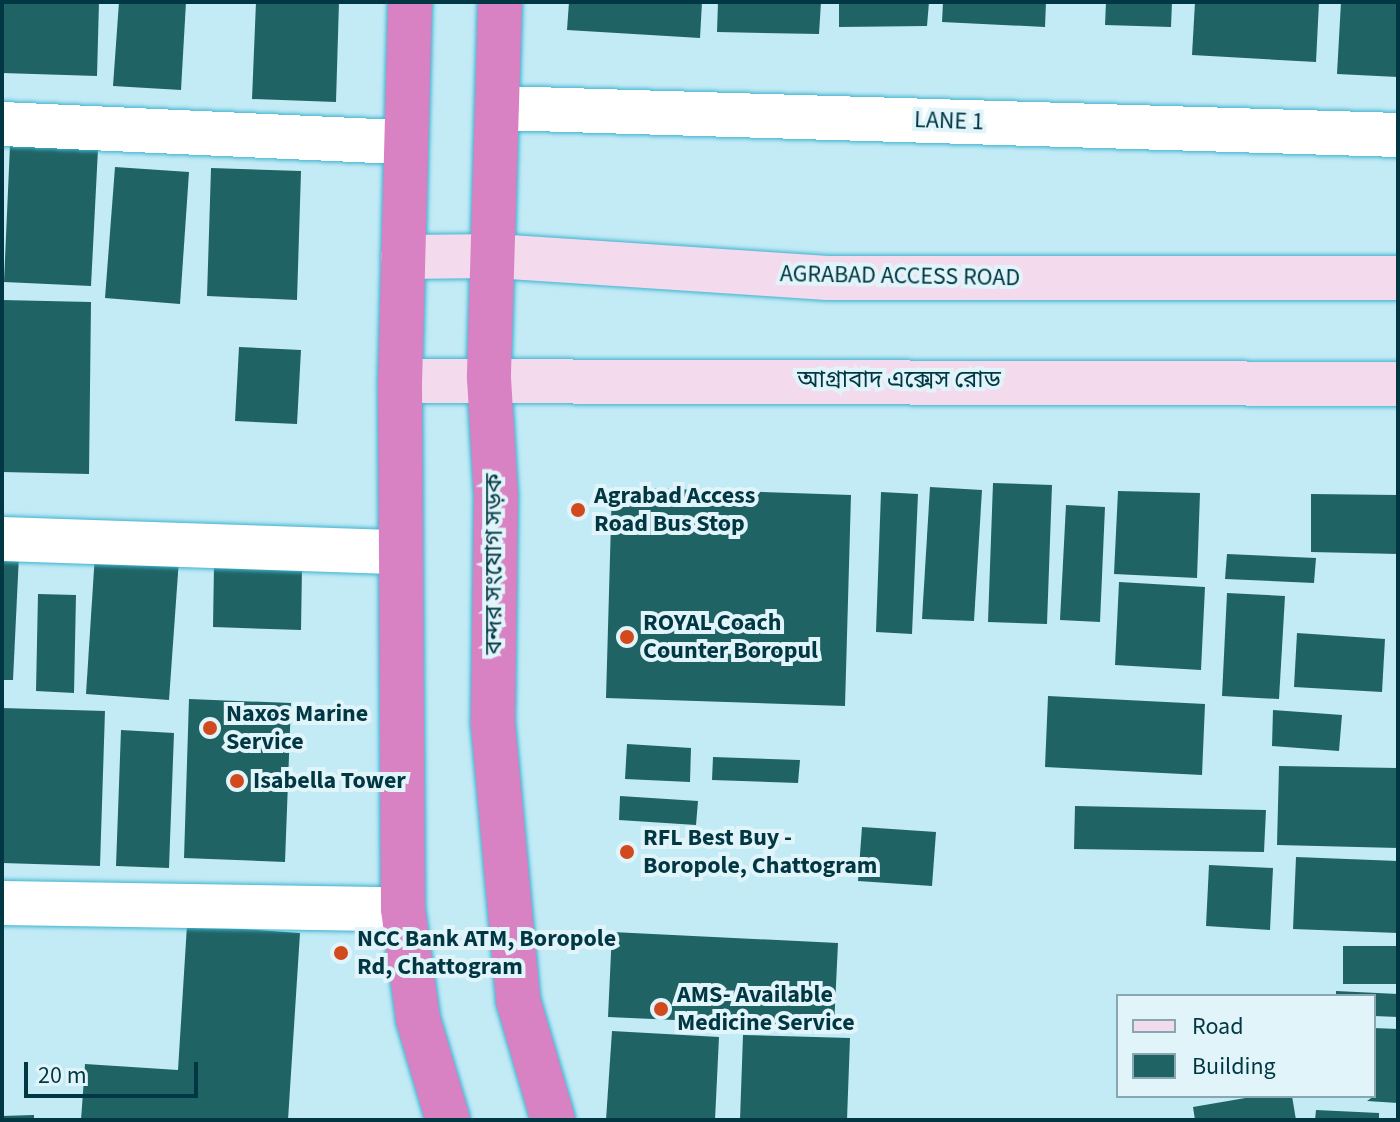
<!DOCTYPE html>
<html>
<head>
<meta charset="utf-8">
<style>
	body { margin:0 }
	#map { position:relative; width:1400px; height:1122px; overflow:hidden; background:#c3ebf6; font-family:"Source Sans 3","Noto Sans Bengali",sans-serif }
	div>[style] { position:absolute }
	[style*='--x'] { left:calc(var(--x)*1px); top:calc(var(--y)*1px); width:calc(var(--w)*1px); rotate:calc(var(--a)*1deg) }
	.building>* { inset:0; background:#206364 }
	.roads { filter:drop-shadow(0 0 2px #3fb4d0) drop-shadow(0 0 2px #3fb4d0) }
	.street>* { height:44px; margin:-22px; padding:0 22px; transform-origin:22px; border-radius:22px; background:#fff }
	.secondary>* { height:44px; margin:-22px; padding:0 22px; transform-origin:22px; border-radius:22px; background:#f4daed }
	.highway>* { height:44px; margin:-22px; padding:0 22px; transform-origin:22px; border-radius:22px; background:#d982c3 }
	.dots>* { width:22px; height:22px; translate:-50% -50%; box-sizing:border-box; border:4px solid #e1f4fa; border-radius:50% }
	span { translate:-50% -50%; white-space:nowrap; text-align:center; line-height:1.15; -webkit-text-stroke:8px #e1f4fa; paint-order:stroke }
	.street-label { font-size:24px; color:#013743 }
	.poi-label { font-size:24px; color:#013743; font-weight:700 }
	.left { translate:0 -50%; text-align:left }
	.frame { position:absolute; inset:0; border:4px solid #013743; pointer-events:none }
	.legend { position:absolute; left:1116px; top:994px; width:260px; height:104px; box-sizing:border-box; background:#e1f4fa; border:2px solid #87a8b1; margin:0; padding:10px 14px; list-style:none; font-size:24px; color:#013743 }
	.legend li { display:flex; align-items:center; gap:16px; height:40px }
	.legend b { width:40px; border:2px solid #87a8b1 }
	.scale { position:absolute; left:24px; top:1062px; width:174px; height:36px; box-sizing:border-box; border:4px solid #013743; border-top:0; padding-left:10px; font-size:24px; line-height:28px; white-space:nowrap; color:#013743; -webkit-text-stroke:6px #e1f4fa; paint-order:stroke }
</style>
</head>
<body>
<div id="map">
	<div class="building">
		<i style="clip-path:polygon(2px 2px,99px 2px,97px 76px,2px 73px)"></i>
		<i style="clip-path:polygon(119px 2px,186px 2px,181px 90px,113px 86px)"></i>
		<i style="clip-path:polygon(256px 2px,339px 2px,336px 102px,252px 99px)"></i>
		<i style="clip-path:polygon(569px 2px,702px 2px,700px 38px,567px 30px)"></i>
		<i style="clip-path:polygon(718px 2px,821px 2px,819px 34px,717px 32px)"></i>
		<i style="clip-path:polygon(839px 2px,929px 2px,927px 26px,839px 27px)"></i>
		<i style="clip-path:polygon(943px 2px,1046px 2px,1045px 27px,942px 22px)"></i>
		<i style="clip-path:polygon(1106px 2px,1172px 2px,1171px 27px,1105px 25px)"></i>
		<i style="clip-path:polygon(1195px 2px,1319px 2px,1316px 62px,1192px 55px)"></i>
		<i style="clip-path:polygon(1341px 2px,1398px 2px,1398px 77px,1337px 74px)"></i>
		<i style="clip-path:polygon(10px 145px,98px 149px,91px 286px,4px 282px)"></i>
		<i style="clip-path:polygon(115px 167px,189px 172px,180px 304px,105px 298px)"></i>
		<i style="clip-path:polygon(211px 168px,301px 171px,297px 300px,207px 296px)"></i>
		<i style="clip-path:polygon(2px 300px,91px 302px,89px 474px,2px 472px)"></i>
		<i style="clip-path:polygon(239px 347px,301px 350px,297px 424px,235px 421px)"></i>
		<i style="clip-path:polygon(993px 483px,1052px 485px,1047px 624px,988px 622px)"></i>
		<i style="clip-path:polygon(612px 487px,851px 495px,845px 706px,606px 698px)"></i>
		<i style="clip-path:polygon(930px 487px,982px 490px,974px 621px,922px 619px)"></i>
		<i style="clip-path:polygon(1118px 491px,1200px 493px,1197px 578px,1114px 574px)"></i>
		<i style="clip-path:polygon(881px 492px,918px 494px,912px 634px,876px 632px)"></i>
		<i style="clip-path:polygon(1311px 494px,1398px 495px,1398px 554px,1311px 552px)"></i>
		<i style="clip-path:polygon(1066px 505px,1105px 507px,1100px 622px,1060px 620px)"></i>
		<i style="clip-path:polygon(2px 554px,19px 555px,13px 680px,2px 680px)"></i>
		<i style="clip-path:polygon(95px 554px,179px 559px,169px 700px,86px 694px)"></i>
		<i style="clip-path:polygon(1227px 554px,1316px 558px,1314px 583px,1225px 579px)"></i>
		<i style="clip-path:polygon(214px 565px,302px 567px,301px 630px,213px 627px)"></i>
		<i style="clip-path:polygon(1119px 582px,1205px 587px,1201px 670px,1115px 665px)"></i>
		<i style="clip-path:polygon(1227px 593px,1285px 596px,1279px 699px,1222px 696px)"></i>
		<i style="clip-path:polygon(38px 594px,76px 595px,74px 693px,36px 691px)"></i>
		<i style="clip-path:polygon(1297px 633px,1385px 639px,1382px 692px,1294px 687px)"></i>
		<i style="clip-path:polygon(1048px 696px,1205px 704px,1202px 775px,1045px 767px)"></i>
		<i style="clip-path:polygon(189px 699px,291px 703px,285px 862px,184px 858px)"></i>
		<i style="clip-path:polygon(2px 708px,105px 711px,100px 866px,2px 863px)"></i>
		<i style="clip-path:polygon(1273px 710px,1342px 715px,1339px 751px,1272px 746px)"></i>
		<i style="clip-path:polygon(121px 730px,174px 733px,169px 868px,116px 866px)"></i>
		<i style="clip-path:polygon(627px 744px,691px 748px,690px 782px,625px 779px)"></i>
		<i style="clip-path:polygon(713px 757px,800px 760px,798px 783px,712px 780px)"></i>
		<i style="clip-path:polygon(1279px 766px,1398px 768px,1398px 848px,1277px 845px)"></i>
		<i style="clip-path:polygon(620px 796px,698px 801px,696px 825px,619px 820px)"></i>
		<i style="clip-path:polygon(1075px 806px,1266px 810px,1264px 852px,1074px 849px)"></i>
		<i style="clip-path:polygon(862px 827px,936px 832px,932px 886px,858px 881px)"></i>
		<i style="clip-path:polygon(1296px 857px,1398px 861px,1398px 933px,1293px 929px)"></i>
		<i style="clip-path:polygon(1209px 865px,1273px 868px,1270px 930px,1206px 926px)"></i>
		<i style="clip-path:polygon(187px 925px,300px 933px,288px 1120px,81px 1120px,85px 1064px,178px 1070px)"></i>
		<i style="clip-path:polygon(612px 932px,838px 943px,834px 1027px,608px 1017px)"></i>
		<i style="clip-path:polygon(1343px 946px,1396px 946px,1397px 984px,1343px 984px)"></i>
		<i style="clip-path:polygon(1336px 991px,1398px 994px,1398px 1017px,1374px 1016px,1374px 996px,1336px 996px)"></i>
		<i style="clip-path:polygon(1374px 1028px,1398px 1029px,1398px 1103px,1367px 1101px,1374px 1096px)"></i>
		<i style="clip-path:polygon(612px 1031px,719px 1037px,715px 1120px,606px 1120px)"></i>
		<i style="clip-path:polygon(743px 1035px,850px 1038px,847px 1120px,740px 1120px)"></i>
		<i style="clip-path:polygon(1257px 1096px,1292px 1096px,1296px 1120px,1195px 1120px,1193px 1107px)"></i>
		<i style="clip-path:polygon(1316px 1110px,1379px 1113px,1379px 1120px,1315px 1120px)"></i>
		<i style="clip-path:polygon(34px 1115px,34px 1120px,2px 1120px,2px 1116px)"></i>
	</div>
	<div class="roads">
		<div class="street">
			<i style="--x:500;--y:108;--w:898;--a:1.72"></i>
			<i style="--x:2;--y:124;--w:404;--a:2.6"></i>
			<i style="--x:2;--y:539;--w:398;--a:1.9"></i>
			<i style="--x:2;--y:903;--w:401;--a:0.9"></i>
		</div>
		<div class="secondary">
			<i style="--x:403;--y:257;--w:92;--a:-0.6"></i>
			<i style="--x:495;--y:256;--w:333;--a:3.8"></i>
			<i style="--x:827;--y:278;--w:571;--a:0"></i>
			<i style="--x:400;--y:381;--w:998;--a:0.17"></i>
		</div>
		<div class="highway">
			<i style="--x:410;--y:2;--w:379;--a:91.5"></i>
			<i style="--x:400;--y:381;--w:528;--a:89.67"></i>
			<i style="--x:403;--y:909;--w:111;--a:82.2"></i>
			<i style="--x:418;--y:1019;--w:105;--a:73.5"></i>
			<i style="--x:500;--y:2;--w:376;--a:91.7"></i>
			<i style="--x:489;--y:378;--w:119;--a:86.6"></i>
			<i style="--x:496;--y:497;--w:227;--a:90.8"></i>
			<i style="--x:493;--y:724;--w:277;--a:84.8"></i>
			<i style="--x:518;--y:1000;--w:125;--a:73.7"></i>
		</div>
	</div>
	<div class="dots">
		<i style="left:578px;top:510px;background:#d1491d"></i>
		<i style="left:627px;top:637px;background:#d1491d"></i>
		<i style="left:210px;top:728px;background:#d1491d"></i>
		<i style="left:237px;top:781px;background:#d1491d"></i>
		<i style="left:627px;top:852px;background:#d1491d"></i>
		<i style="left:341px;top:953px;background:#d1491d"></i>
		<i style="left:661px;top:1009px;background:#d1491d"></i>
	</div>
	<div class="street-label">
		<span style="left:949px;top:121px;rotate:2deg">LANE 1</span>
		<span style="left:900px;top:276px;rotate:1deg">AGRABAD ACCESS ROAD</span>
		<span style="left:899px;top:380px">আগ্রাবাদ এক্সেস রোড</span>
		<span style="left:494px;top:564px;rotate:-90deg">বন্দর সংযোগ সড়ক</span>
	</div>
	<div class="poi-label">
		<span class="left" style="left:594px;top:510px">Agrabad Access<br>Road Bus Stop</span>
		<span class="left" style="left:643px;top:637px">ROYAL Coach<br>Counter Boropul</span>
		<span class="left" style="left:226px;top:728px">Naxos Marine<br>Service</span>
		<span class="left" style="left:253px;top:781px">Isabella Tower</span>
		<span class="left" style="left:643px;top:852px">RFL Best Buy -<br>Boropole, Chattogram</span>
		<span class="left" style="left:357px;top:953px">NCC Bank ATM, Boropole<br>Rd, Chattogram</span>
		<span class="left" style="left:677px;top:1009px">AMS- Available<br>Medicine Service</span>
	</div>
	<div class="frame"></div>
	<ul class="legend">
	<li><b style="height:10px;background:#f4daed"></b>Road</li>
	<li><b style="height:22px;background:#206364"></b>Building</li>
	</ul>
	<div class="scale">20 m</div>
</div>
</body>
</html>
